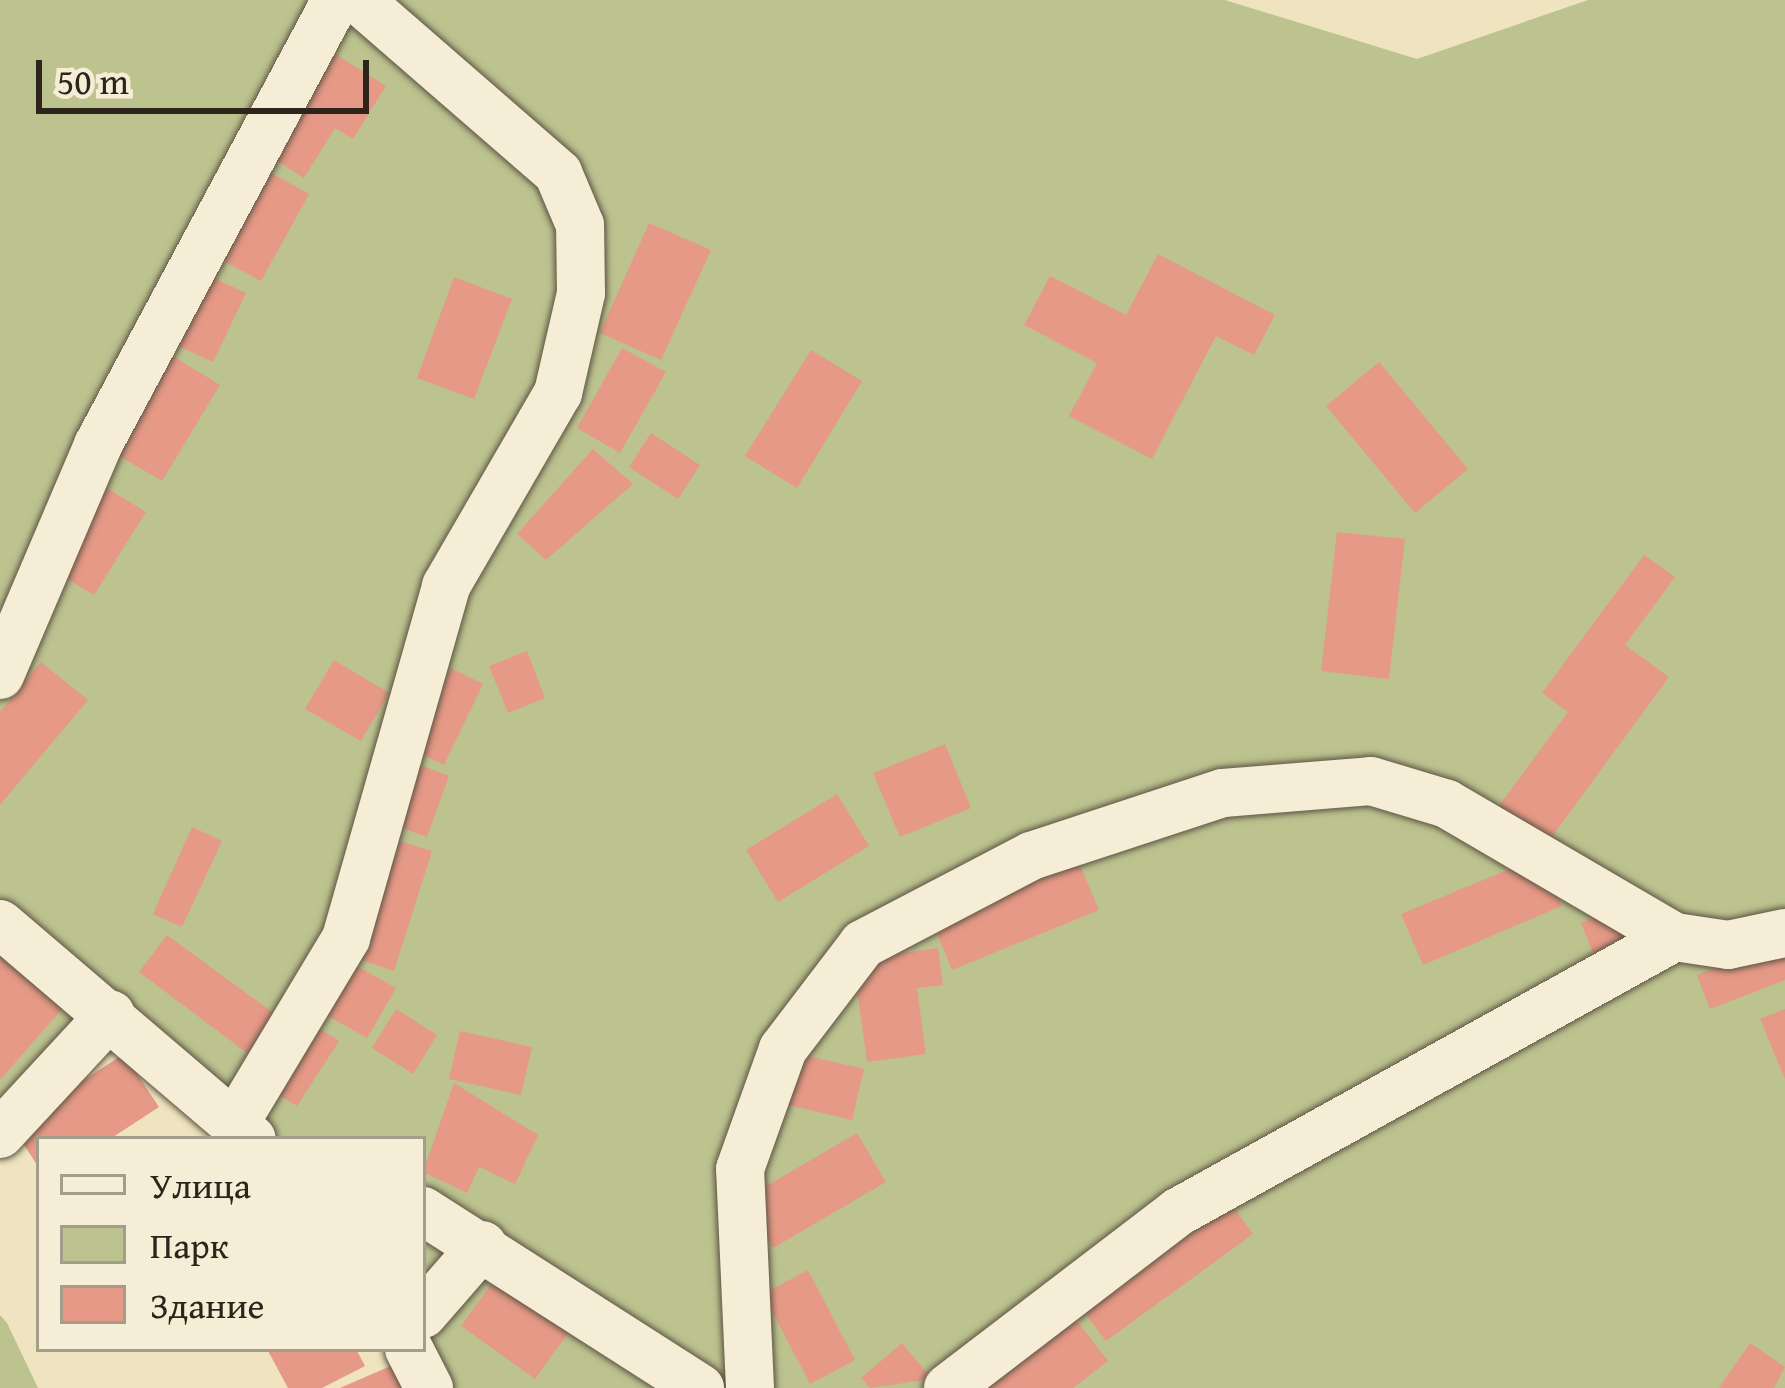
<!DOCTYPE html>
<html>
<head>
<meta charset="utf-8">
<style>
	body { margin:0 }
	#map { position:relative; width:1785px; height:1388px; overflow:hidden; background:#efe4bf; font-family:"Gentium Book Plus",serif }
	div>[style] { position:absolute }
	[style*='--x'] { left:calc(var(--x)*1px); top:calc(var(--y)*1px); width:calc(var(--w)*1px); rotate:calc(var(--a)*1deg) }
	.green>* { inset:0; background:#bcc38f }
	.building>* { inset:0; background:#e69986 }
	.roads { filter:drop-shadow(0 0 3px #5e5444) drop-shadow(0 0 3px #5e5444) }
	.minor>* { height:48px; margin:-24px; padding:0 24px; transform-origin:24px; border-radius:24px; background:#f5edd5 }
	span { translate:-50% -50%; white-space:nowrap; text-align:center; line-height:1.15; -webkit-text-stroke:9px #f5edd5; paint-order:stroke }
	.legend { position:absolute; left:36px; top:1136px; width:390px; height:216px; box-sizing:border-box; background:#f5edd5; border:3px solid #a59d8b; margin:0; padding:15px 21px; list-style:none; font-size:36px; color:#2d241b }
	.legend li { display:flex; align-items:center; gap:24px; height:60px }
	.legend b { width:60px; border:3px solid #a59d8b }
	.scale { position:absolute; left:36px; top:60px; width:333px; height:54px; box-sizing:border-box; border:6px solid #2d241b; border-top:0; padding-left:15px; font-size:36px; line-height:42px; white-space:nowrap; color:#2d241b; -webkit-text-stroke:9px #f5edd5; paint-order:stroke }
</style>
</head>
<body>
<div id="map">
	<div class="green">
		<i style="clip-path:polygon(0 0,1225px 0,1417px 59px,1588px 0,1785px 0,1785px 1388px,424px 1388px,423px 1139px,245px 1139px,100px 997px,0 1108px)"></i>
		<i style="clip-path:polygon(0 1315px,7px 1323px,38px 1388px,0 1388px)"></i>
	</div>
	<div class="building">
		<i style="clip-path:polygon(335px 54px,386px 86px,353px 139px,335px 128px,304px 178px,271px 157px)"></i>
		<i style="clip-path:polygon(264px 169px,309px 194px,261px 281px,216px 257px)"></i>
		<i style="clip-path:polygon(649px 223px,711px 250px,661px 360px,600px 333px)"></i>
		<i style="clip-path:polygon(1158px 254px,1275px 315px,1254px 355px,1216px 336px,1152px 459px,1069px 416px,1097px 363px,1024px 325px,1050px 276px,1126px 315px)"></i>
		<i style="clip-path:polygon(207px 275px,246px 293px,213px 362px,174px 344px)"></i>
		<i style="clip-path:polygon(454px 277px,512px 299px,474px 399px,417px 378px)"></i>
		<i style="clip-path:polygon(622px 348px,666px 372px,620px 453px,577px 428px)"></i>
		<i style="clip-path:polygon(163px 350px,220px 385px,162px 481px,104px 447px)"></i>
		<i style="clip-path:polygon(811px 350px,862px 381px,797px 488px,745px 456px)"></i>
		<i style="clip-path:polygon(1379px 362px,1468px 469px,1415px 513px,1326px 406px)"></i>
		<i style="clip-path:polygon(651px 433px,700px 465px,678px 499px,629px 467px)"></i>
		<i style="clip-path:polygon(593px 449px,633px 484px,546px 560px,517px 534px)"></i>
		<i style="clip-path:polygon(102px 485px,146px 512px,94px 595px,51px 569px)"></i>
		<i style="clip-path:polygon(1337px 532px,1405px 539px,1389px 679px,1321px 671px)"></i>
		<i style="clip-path:polygon(1644px 555px,1675px 577px,1625px 645px,1669px 677px,1548px 842px,1499px 806px,1568px 712px,1542px 693px)"></i>
		<i style="clip-path:polygon(527px 651px,545px 698px,508px 713px,489px 666px)"></i>
		<i style="clip-path:polygon(334px 660px,389px 693px,361px 741px,305px 709px)"></i>
		<i style="clip-path:polygon(41px 662px,88px 700px,0 805px,0 712px)"></i>
		<i style="clip-path:polygon(451px 668px,483px 684px,444px 765px,411px 749px)"></i>
		<i style="clip-path:polygon(945px 744px,971px 808px,900px 837px,873px 773px)"></i>
		<i style="clip-path:polygon(409px 761px,449px 776px,427px 837px,386px 822px)"></i>
		<i style="clip-path:polygon(837px 794px,869px 846px,778px 902px,746px 850px)"></i>
		<i style="clip-path:polygon(192px 827px,222px 841px,182px 927px,153px 914px)"></i>
		<i style="clip-path:polygon(384px 836px,432px 851px,394px 971px,346px 955px)"></i>
		<i style="clip-path:polygon(1074px 851px,1099px 910px,952px 970px,928px 911px)"></i>
		<i style="clip-path:polygon(1541px 856px,1562px 906px,1423px 965px,1401px 914px)"></i>
		<i style="clip-path:polygon(1619px 908px,1634px 944px,1595px 958px,1581px 923px)"></i>
		<i style="clip-path:polygon(167px 935px,276px 1015px,247px 1053px,139px 972px)"></i>
		<i style="clip-path:polygon(1785px 941px,1785px 980px,1710px 1009px,1697px 975px)"></i>
		<i style="clip-path:polygon(938px 948px,943px 985px,917px 988px,926px 1054px,867px 1062px,853px 960px)"></i>
		<i style="clip-path:polygon(0 953px,63px 1008px,0 1080px)"></i>
		<i style="clip-path:polygon(357px 966px,396px 988px,367px 1038px,328px 1016px)"></i>
		<i style="clip-path:polygon(396px 1009px,437px 1035px,413px 1074px,372px 1048px)"></i>
		<i style="clip-path:polygon(1785px 1009px,1785px 1079px,1760px 1019px)"></i>
		<i style="clip-path:polygon(309px 1022px,339px 1041px,297px 1106px,267px 1087px)"></i>
		<i style="clip-path:polygon(460px 1031px,532px 1047px,521px 1095px,449px 1079px)"></i>
		<i style="clip-path:polygon(786px 1051px,864px 1069px,852px 1120px,775px 1102px)"></i>
		<i style="clip-path:polygon(124px 1054px,159px 1107px,110px 1139px,39px 1139px,39px 1168px,12px 1126px)"></i>
		<i style="clip-path:polygon(454px 1083px,538px 1135px,515px 1184px,479px 1167px,467px 1193px,423px 1172px)"></i>
		<i style="clip-path:polygon(857px 1133px,886px 1182px,773px 1248px,744px 1199px)"></i>
		<i style="clip-path:polygon(1220px 1189px,1253px 1234px,1106px 1341px,1072px 1296px)"></i>
		<i style="clip-path:polygon(808px 1270px,855px 1360px,810px 1384px,763px 1294px)"></i>
		<i style="clip-path:polygon(500px 1272px,574px 1325px,535px 1379px,461px 1326px)"></i>
		<i style="clip-path:polygon(1067px 1308px,1108px 1361px,1073px 1388px,965px 1388px)"></i>
		<i style="clip-path:polygon(902px 1343px,932px 1379px,870px 1388px,861px 1378px)"></i>
		<i style="clip-path:polygon(1750px 1343px,1785px 1367px,1774px 1388px,1719px 1388px)"></i>
		<i style="clip-path:polygon(267px 1349px,356px 1349px,365px 1366px,322px 1388px,288px 1388px)"></i>
		<i style="clip-path:polygon(393px 1365px,403px 1388px,340px 1388px)"></i>
	</div>
	<div class="roads">
		<div class="minor">
			<i style="--x:0;--y:675;--w:250;--a:-66.9"></i>
			<i style="--x:98;--y:445;--w:505;--a:-61.86"></i>
			<i style="--x:0;--y:924;--w:331;--a:40.5"></i>
			<i style="--x:235;--y:1123;--w:216;--a:-59"></i>
			<i style="--x:346;--y:938;--w:366;--a:-74.1"></i>
			<i style="--x:446;--y:586;--w:223;--a:-59.9"></i>
			<i style="--x:558;--y:393;--w:103;--a:-77"></i>
			<i style="--x:581;--y:293;--w:68;--a:-90.8"></i>
			<i style="--x:580;--y:225;--w:56;--a:-112.9"></i>
			<i style="--x:558;--y:173;--w:264;--a:-139"></i>
			<i style="--x:0;--y:1134;--w:163;--a:-47.2"></i>
			<i style="--x:423;--y:1211;--w:329;--a:32.6"></i>
			<i style="--x:423;--y:1314;--w:91;--a:-49"></i>
			<i style="--x:409;--y:1349;--w:44;--a:62.9"></i>
			<i style="--x:750;--y:1388;--w:219;--a:-92.6"></i>
			<i style="--x:740;--y:1169;--w:127;--a:-70.3"></i>
			<i style="--x:783;--y:1049;--w:132;--a:-52.7"></i>
			<i style="--x:863;--y:944;--w:190;--a:-27.6"></i>
			<i style="--x:1031;--y:856;--w:202;--a:-18.2"></i>
			<i style="--x:1223;--y:793;--w:148;--a:-4.6"></i>
			<i style="--x:1371;--y:781;--w:79;--a:16.8"></i>
			<i style="--x:1447;--y:804;--w:264;--a:30.3"></i>
			<i style="--x:1675;--y:937;--w:54;--a:8.6"></i>
			<i style="--x:1728;--y:945;--w:58;--a:-11.9"></i>
			<i style="--x:948;--y:1388;--w:290;--a:-37.4"></i>
			<i style="--x:1178;--y:1212;--w:568;--a:-28.96"></i>
		</div>
	</div>
	<ul class="legend">
	<li><b style="height:15px;background:#f5edd5"></b>Улица</li>
	<li><b style="height:33px;background:#bcc38f"></b>Парк</li>
	<li><b style="height:33px;background:#e69986"></b>Здание</li>
	</ul>
	<div class="scale">50 m</div>
</div>
</body>
</html>
